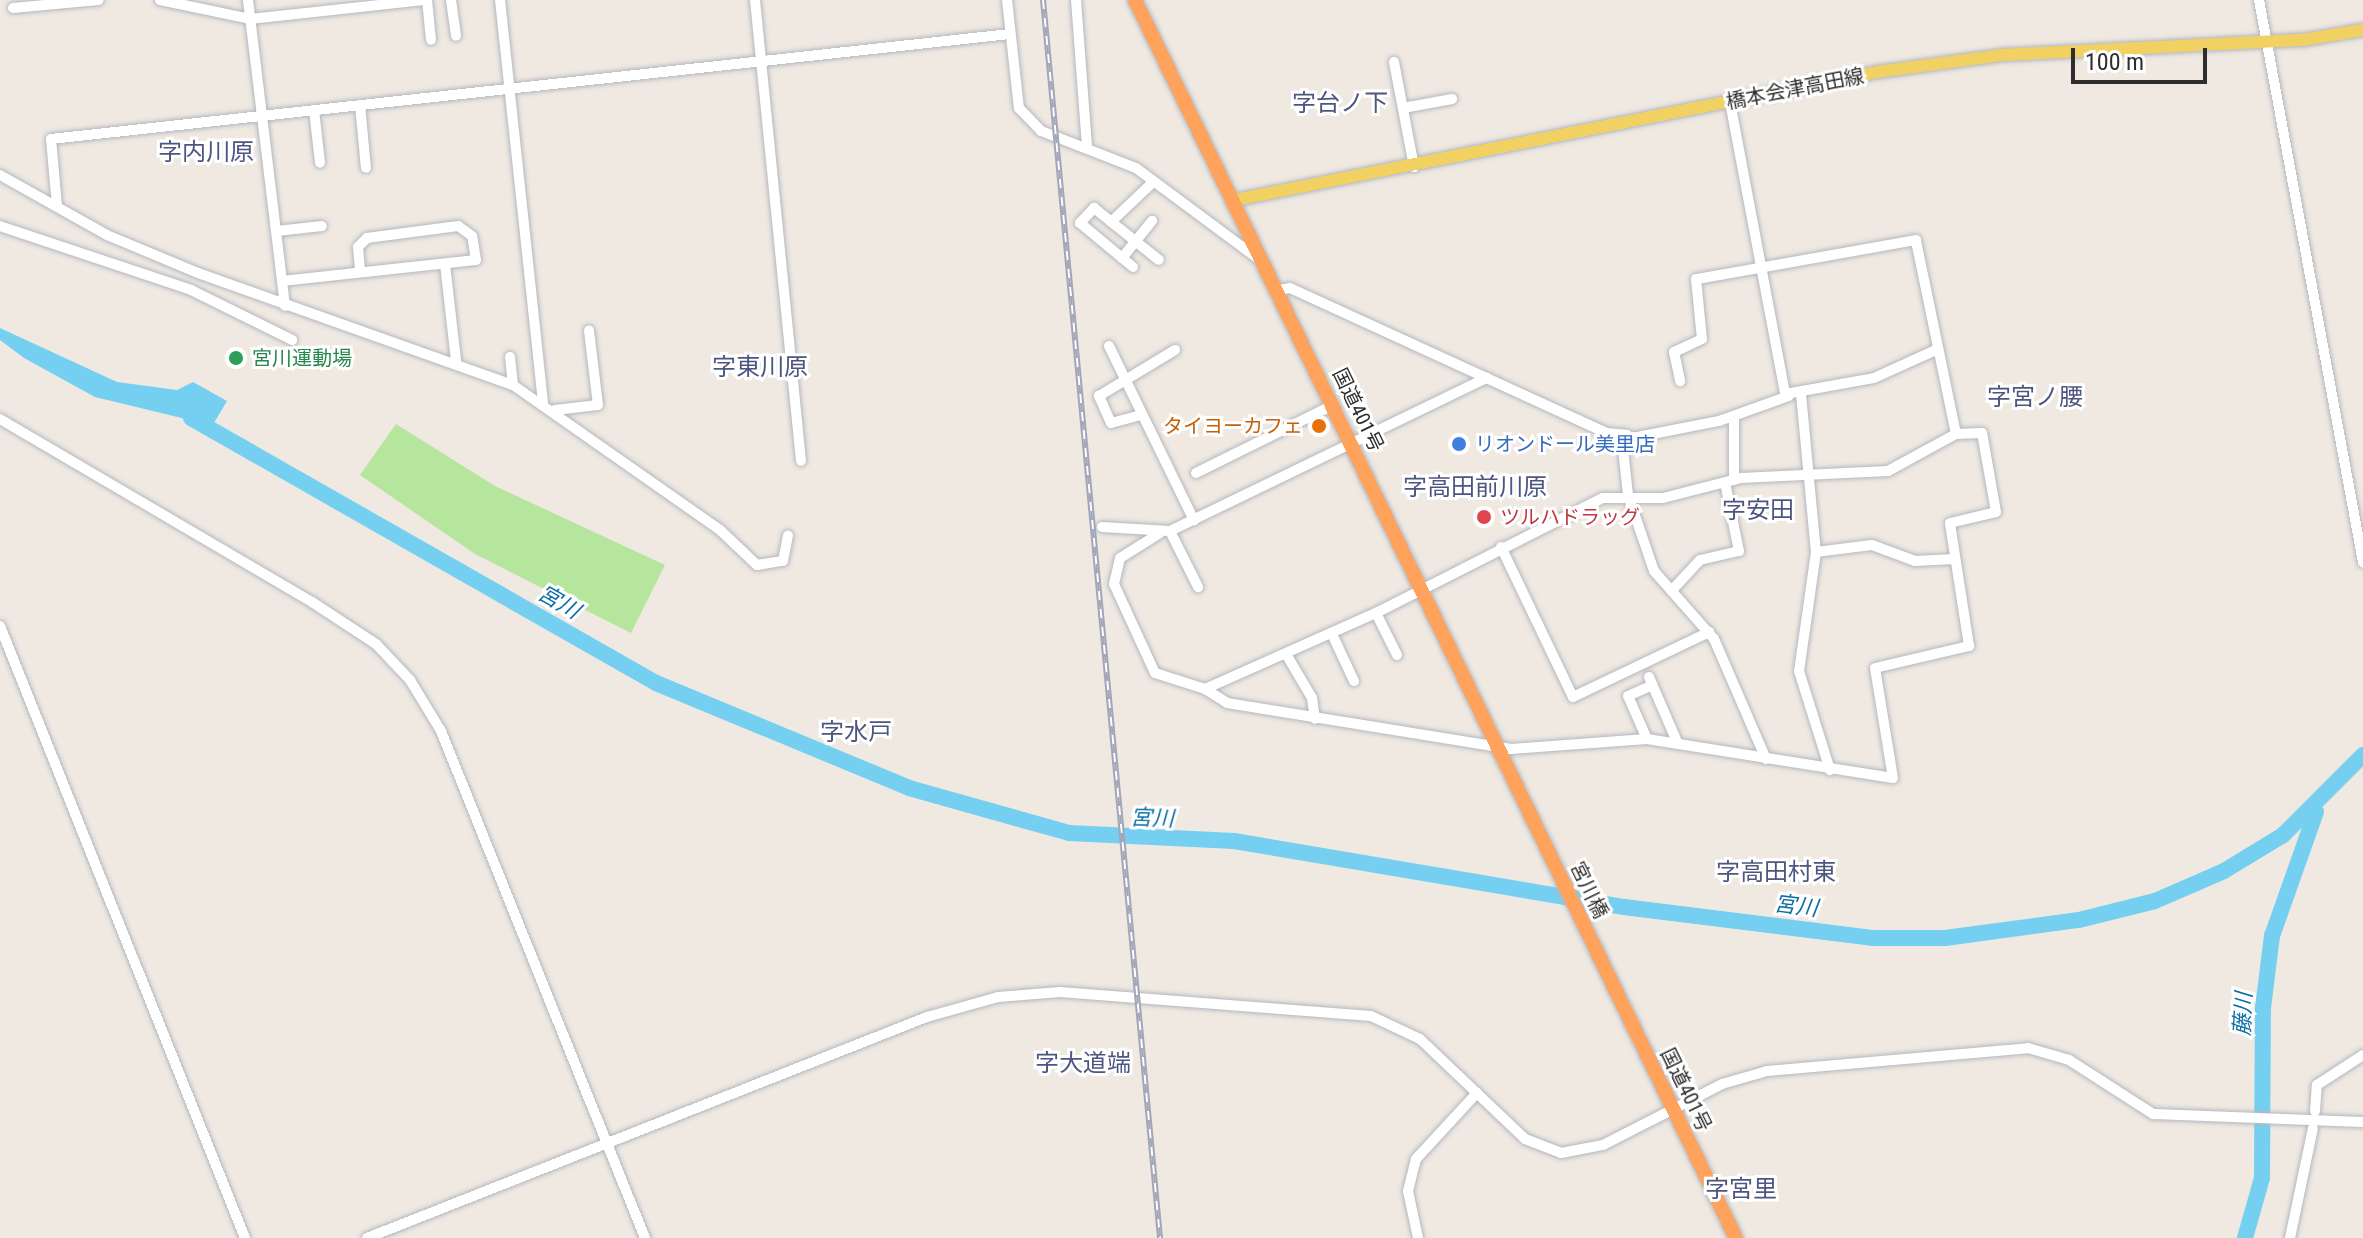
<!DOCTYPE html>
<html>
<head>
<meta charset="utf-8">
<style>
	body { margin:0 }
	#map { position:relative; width:2363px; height:1238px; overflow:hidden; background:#efe9e1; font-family:"Roboto Condensed","Noto Sans JP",sans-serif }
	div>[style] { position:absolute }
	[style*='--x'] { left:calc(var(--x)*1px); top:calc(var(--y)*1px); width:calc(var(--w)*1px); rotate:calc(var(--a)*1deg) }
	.green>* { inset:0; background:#b6e59e }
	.water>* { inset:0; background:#75cff0 }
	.river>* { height:16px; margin:-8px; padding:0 8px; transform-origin:8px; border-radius:8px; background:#75cff0 }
	.roads { filter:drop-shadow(0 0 2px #b4b7c1) drop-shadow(0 0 2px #b4b7c1) }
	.minor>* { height:10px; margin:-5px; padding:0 5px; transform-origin:5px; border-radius:5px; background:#fff }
	.major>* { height:12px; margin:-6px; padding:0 6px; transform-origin:6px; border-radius:6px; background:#f2d163 }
	.highway>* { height:14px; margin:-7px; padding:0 7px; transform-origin:7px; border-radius:7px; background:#ffa35c }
	.rail>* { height:6px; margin-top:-3px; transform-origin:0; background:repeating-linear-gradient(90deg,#fff 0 9px,#a3a6b8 0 18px); box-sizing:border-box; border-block:2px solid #a3a6b8 }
	.dots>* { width:22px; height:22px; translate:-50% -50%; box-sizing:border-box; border:4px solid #fff; border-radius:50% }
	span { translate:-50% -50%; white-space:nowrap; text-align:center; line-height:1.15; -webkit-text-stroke:6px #fff; paint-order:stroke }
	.street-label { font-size:20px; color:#2e2e2e }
	.leisure-label { font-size:20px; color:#27864d }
	.left { translate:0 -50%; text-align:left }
	.food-label { font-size:20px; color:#c56008 }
	.right { translate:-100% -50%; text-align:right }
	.shop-label { font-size:20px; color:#366cbe }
	.health-label { font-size:20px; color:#be3a42 }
	.water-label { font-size:22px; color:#0d6fa3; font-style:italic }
	.quarter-label { font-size:24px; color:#4d5680 }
	.scale { position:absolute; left:2071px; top:48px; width:136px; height:36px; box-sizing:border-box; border:4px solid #2e2e2e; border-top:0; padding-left:10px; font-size:24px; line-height:28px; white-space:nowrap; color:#2e2e2e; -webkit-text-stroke:6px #fff; paint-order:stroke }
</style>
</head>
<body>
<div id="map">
	<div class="green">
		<i style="clip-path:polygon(396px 424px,495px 486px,665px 565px,631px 633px,475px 554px,360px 475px)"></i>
	</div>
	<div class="water">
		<i style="clip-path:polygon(0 328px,117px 382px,177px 390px,193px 382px,227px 401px,208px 433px,190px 420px,95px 397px,24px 358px,0 340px)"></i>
	</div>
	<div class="river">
		<i style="--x:191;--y:418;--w:535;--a:29.68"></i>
		<i style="--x:656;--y:683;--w:274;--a:22.5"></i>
		<i style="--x:909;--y:788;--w:166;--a:15.7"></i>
		<i style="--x:1069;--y:833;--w:165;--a:2.8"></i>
		<i style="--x:1234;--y:841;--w:396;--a:9.6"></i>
		<i style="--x:1624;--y:907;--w:250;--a:7.1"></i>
		<i style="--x:1872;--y:938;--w:73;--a:0"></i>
		<i style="--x:1945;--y:938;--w:135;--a:-7.7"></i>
		<i style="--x:2079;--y:920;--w:78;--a:-14"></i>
		<i style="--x:2155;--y:901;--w:75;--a:-23.5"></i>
		<i style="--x:2224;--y:871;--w:69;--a:-31.4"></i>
		<i style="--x:2283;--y:835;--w:113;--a:-45"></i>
		<i style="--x:2245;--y:1238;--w:62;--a:-74.2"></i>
		<i style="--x:2262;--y:1178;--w:170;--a:-89.7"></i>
		<i style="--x:2263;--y:1008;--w:73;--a:-82.9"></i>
		<i style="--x:2272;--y:936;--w:132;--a:-70.5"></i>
	</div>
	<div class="roads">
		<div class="minor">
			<i style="--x:160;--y:0;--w:92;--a:11.9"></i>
			<i style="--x:250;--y:19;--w:177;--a:-6.2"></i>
			<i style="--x:248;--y:0;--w:308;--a:83.1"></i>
			<i style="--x:427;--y:0;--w:40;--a:84.3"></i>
			<i style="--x:451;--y:0;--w:36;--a:82"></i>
			<i style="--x:500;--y:0;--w:404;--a:83.9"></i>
			<i style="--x:755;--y:0;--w:463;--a:84.3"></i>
			<i style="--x:1007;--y:0;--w:109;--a:83.7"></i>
			<i style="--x:1019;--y:108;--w:32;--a:46"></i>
			<i style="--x:1041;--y:131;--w:102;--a:21.3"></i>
			<i style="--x:1136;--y:168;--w:156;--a:36.6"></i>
			<i style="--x:1076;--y:0;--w:146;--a:85.7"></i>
			<i style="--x:2259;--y:0;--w:572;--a:79.52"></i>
			<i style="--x:13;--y:8;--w:86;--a:-5.3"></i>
			<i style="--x:1394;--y:62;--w:107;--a:79.2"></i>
			<i style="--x:1730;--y:102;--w:297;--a:79.3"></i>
			<i style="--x:1785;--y:394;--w:90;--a:-10.2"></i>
			<i style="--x:1874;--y:378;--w:70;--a:-24.4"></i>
			<i style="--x:360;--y:105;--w:63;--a:84.6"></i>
			<i style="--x:1403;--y:108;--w:50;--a:-10.4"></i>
			<i style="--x:314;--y:110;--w:53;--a:83.5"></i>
			<i style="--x:0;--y:175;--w:123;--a:29.3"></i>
			<i style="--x:107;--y:235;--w:99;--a:22.7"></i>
			<i style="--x:198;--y:273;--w:334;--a:19.6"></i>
			<i style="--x:513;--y:385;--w:253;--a:35"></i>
			<i style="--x:720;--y:530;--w:51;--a:43.4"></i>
			<i style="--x:757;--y:565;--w:26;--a:-9"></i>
			<i style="--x:783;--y:561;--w:26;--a:-79"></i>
			<i style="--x:57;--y:206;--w:67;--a:-95.1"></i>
			<i style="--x:51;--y:139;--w:965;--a:-6.25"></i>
			<i style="--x:1111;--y:222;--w:59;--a:-43.6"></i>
			<i style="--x:0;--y:226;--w:201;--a:18.5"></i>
			<i style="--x:191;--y:290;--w:113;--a:26.3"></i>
			<i style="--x:277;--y:231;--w:45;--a:-6.3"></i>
			<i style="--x:1122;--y:258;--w:48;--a:-51"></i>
			<i style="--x:445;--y:264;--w:98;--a:83.5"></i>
			<i style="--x:1133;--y:267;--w:69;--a:-140.3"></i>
			<i style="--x:1080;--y:223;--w:21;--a:-47"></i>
			<i style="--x:1094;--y:208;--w:83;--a:38.7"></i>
			<i style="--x:282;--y:281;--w:195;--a:-6.2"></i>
			<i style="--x:476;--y:260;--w:24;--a:-99"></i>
			<i style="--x:472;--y:236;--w:17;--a:-144"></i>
			<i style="--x:458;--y:226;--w:92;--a:172.5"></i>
			<i style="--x:367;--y:238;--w:13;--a:135"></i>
			<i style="--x:358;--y:247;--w:24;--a:85"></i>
			<i style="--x:1278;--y:290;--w:12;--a:-9"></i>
			<i style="--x:1290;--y:288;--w:348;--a:24.6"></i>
			<i style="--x:1606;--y:433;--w:21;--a:5"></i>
			<i style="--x:1109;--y:346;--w:194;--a:64"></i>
			<i style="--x:510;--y:357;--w:28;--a:84"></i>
			<i style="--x:1801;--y:394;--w:159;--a:84.6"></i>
			<i style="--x:1816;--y:552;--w:120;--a:98.1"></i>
			<i style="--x:1799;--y:671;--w:104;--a:72.6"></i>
			<i style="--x:555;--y:410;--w:43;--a:-6.6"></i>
			<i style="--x:598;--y:405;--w:75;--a:-96.9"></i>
			<i style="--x:1141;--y:415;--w:31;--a:165"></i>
			<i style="--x:1111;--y:423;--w:30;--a:-114"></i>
			<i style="--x:1099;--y:396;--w:89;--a:-31.2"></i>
			<i style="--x:1734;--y:417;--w:63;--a:90"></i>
			<i style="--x:0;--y:419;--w:362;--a:30.4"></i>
			<i style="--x:312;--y:602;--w:77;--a:33.3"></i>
			<i style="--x:376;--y:644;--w:50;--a:46.6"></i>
			<i style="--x:410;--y:680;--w:60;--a:58.7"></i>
			<i style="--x:441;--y:731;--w:547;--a:68.08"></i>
			<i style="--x:1196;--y:473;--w:153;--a:-26.4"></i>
			<i style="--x:1102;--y:527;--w:68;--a:3.4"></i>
			<i style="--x:1170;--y:531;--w:352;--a:-25.8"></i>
			<i style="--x:1170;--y:531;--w:63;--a:63.4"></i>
			<i style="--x:1160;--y:533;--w:47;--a:148"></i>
			<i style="--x:1120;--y:558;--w:27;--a:103"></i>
			<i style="--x:1114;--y:584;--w:98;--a:65.3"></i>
			<i style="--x:1155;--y:673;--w:52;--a:17.7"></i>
			<i style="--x:1205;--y:689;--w:187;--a:-24"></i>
			<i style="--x:1376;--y:613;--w:254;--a:-26.9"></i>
			<i style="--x:1603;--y:498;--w:60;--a:0"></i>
			<i style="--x:1663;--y:498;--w:81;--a:-14.4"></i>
			<i style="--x:1741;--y:478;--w:147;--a:-2.7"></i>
			<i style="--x:1888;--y:471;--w:77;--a:-28.6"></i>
			<i style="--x:1956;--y:434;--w:198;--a:-101.7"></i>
			<i style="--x:1916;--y:240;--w:223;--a:169.9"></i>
			<i style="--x:1696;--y:279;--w:60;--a:84.3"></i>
			<i style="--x:1702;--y:339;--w:31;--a:155"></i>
			<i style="--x:1674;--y:352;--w:30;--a:78"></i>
			<i style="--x:1501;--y:547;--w:166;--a:64.4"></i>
			<i style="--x:1573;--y:697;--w:151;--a:-25.5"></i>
			<i style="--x:1816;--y:552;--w:56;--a:-7.1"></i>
			<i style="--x:1872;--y:545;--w:46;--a:20.4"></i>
			<i style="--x:1915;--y:561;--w:40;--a:-2.9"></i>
			<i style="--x:1674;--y:588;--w:38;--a:-47"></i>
			<i style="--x:1700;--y:560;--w:40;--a:-13"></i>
			<i style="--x:1739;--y:551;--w:69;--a:-101.6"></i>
			<i style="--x:1376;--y:613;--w:47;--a:63.4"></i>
			<i style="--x:0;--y:626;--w:659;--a:68.18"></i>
			<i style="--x:1332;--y:634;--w:52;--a:64.9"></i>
			<i style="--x:1286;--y:654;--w:51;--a:59.4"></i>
			<i style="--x:1312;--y:698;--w:21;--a:82"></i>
			<i style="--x:1649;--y:677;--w:73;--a:66.6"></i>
			<i style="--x:1205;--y:689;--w:26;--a:32"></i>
			<i style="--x:1227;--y:703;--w:288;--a:9.2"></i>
			<i style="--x:1511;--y:749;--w:136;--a:-4.2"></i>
			<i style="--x:1647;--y:739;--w:249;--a:9"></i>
			<i style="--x:1893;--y:778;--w:111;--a:-99.3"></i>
			<i style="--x:1875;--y:668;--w:97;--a:-13.2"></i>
			<i style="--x:1969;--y:646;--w:124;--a:-98.8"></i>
			<i style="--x:1950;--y:523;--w:47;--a:-13.4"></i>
			<i style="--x:1996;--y:512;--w:80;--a:-100"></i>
			<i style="--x:1982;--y:433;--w:26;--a:178"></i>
			<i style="--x:1647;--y:739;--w:47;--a:-113.8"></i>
			<i style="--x:1628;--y:696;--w:27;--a:-24"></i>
			<i style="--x:1766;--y:759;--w:131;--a:-113.4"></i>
			<i style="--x:1714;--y:639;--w:91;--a:-131.4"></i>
			<i style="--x:1654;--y:571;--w:80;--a:-108.9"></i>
			<i style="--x:1628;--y:495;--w:55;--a:-96.2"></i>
			<i style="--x:1622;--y:440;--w:99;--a:-11.1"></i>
			<i style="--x:1719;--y:421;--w:74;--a:-19.7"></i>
			<i style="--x:2315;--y:1111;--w:26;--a:-86"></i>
			<i style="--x:2317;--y:1085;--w:55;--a:-33.1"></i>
			<i style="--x:367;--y:1238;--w:602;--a:-21.54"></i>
			<i style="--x:927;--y:1017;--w:74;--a:-15.7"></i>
			<i style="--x:998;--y:997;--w:62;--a:-4.6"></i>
			<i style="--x:1060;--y:992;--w:312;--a:4.4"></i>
			<i style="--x:1371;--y:1016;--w:54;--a:25.1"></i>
			<i style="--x:1420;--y:1039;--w:145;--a:43.6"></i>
			<i style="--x:1525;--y:1139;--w:39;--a:21"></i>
			<i style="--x:1561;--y:1153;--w:43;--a:-10.8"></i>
			<i style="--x:1603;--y:1145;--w:134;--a:-27.1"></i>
			<i style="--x:1722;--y:1084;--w:47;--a:-16.1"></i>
			<i style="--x:1767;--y:1071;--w:262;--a:-5"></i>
			<i style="--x:2028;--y:1048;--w:43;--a:16.3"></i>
			<i style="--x:2069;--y:1060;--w:100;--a:32.7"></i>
			<i style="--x:2153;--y:1114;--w:210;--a:2.2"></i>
			<i style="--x:1418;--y:1238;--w:48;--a:-102"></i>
			<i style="--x:1408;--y:1191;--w:33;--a:-76"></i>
			<i style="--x:1416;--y:1159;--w:90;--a:-47.3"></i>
			<i style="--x:2290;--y:1238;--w:112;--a:-78.2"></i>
		</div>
		<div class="major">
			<i style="--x:1235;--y:200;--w:655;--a:-11.28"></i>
			<i style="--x:1877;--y:72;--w:126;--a:-7.7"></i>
			<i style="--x:2002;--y:55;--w:301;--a:-2.9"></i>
			<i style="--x:2303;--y:40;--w:61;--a:-9.5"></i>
		</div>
		<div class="highway">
			<i style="--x:1135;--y:0;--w:1376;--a:64.11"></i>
		</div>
	</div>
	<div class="rail">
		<i style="--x:1043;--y:0;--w:1244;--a:84.6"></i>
	</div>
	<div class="dots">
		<i style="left:236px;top:358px;background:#2e9e5b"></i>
		<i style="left:1319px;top:426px;background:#e8710a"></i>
		<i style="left:1459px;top:444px;background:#3f7fe0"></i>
		<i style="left:1484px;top:517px;background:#e0444e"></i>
	</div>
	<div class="street-label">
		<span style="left:1795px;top:89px;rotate:-11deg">橋本会津高田線</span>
		<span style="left:1358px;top:410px;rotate:64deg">国道401号</span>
		<span style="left:1589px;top:890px;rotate:64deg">宮川橋</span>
		<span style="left:1686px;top:1090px;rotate:64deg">国道401号</span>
	</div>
	<div class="leisure-label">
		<span class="left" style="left:252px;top:358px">宮川運動場</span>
	</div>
	<div class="food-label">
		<span class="right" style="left:1303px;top:426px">タイヨーカフェ</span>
	</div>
	<div class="shop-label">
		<span class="left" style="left:1475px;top:444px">リオンドール美里店</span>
	</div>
	<div class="health-label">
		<span class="left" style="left:1500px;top:517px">ツルハドラッグ</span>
	</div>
	<div class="water-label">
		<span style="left:559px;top:602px;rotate:30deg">宮川</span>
		<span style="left:1152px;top:818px;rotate:2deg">宮川</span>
		<span style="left:1796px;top:906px;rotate:7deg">宮川</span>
		<span style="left:2243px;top:1014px;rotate:-87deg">藤川</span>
	</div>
	<div class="quarter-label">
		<span style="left:1340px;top:104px">字台ノ下</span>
		<span style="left:206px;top:153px">字内川原</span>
		<span style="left:760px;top:368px">字東川原</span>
		<span style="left:2035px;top:398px">字宮ノ腰</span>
		<span style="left:1475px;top:488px">字高田前川原</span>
		<span style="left:1758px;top:511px">字安田</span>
		<span style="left:856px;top:733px">字水戸</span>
		<span style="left:1776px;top:873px">字高田村東</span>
		<span style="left:1083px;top:1064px">字大道端</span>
		<span style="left:1741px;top:1190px">字宮里</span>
	</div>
	<div class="scale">100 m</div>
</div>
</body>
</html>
